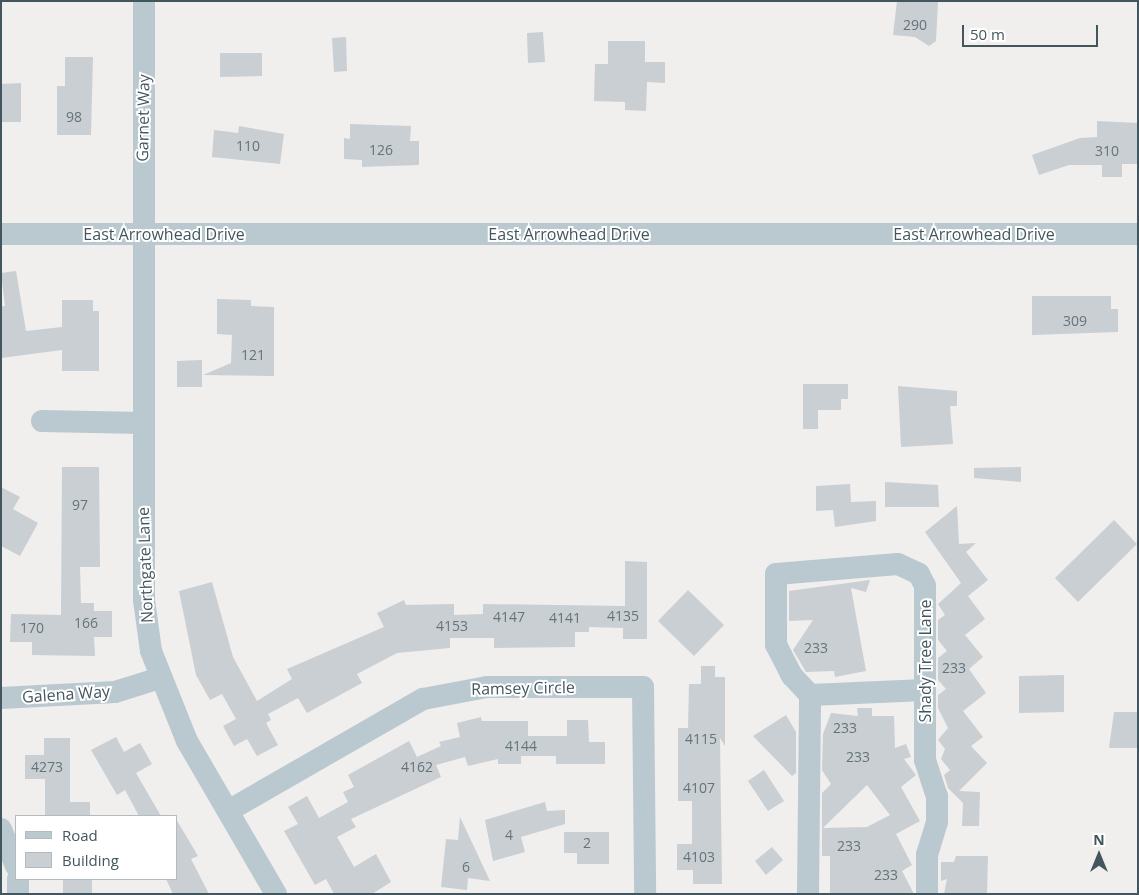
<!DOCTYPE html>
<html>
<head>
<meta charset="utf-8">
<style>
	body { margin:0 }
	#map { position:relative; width:1139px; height:895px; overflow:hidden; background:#f1eeee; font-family:"Open Sans",sans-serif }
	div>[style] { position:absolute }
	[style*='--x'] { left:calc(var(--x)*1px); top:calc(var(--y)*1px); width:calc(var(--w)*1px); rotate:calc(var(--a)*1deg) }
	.building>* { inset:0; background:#c9cfd3 }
	.minor>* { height:22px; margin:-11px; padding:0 11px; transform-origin:11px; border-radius:11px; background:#bac9cf }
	span { translate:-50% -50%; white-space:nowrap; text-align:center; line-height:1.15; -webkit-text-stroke:4px #fff; paint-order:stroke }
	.number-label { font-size:14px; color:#65747a }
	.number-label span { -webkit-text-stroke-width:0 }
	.street-label { font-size:16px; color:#44565d }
	.frame { position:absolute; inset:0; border:2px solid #44565d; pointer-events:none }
	.legend { position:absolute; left:15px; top:815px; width:162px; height:65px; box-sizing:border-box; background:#fff; border:1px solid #b4bbbe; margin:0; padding:6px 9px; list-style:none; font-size:15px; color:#44565d }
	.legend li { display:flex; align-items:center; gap:10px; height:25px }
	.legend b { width:25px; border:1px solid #b4bbbe }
	.north { position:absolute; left:1074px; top:830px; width:50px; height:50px; -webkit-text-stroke:4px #fff; paint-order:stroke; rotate:0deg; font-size:14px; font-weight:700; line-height:20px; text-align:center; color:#44565d }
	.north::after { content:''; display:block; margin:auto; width:18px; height:22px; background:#44565d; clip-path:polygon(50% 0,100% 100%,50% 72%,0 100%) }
	.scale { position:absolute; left:962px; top:25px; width:136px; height:22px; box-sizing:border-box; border:2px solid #44565d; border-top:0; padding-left:6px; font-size:15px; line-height:18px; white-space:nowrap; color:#44565d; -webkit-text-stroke:4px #fff; paint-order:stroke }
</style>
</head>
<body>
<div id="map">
	<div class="building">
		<i style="clip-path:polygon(897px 1px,938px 1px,936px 41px,929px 46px,915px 37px,893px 35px)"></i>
		<i style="clip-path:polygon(543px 32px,545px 62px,528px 63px,527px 33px)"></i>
		<i style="clip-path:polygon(346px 37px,347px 71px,334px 72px,332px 38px)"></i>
		<i style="clip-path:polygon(608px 41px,645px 41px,645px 62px,665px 62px,665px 83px,647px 82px,646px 111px,625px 110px,625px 102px,594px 101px,595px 64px,608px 64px)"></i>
		<i style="clip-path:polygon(220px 53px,262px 53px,262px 76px,220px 77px)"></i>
		<i style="clip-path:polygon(65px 57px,93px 57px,91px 135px,57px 135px,57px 86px,65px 86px)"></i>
		<i style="clip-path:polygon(21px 83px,21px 122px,1px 122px,1px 84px)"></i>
		<i style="clip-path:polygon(1097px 121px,1138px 123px,1138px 164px,1122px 164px,1122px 177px,1102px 177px,1102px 165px,1069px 165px,1039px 175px,1032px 155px,1080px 138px,1097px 137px)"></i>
		<i style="clip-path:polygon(350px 124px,411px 126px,410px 141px,419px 141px,419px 165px,362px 167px,362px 160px,344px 159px,344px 138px,350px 139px)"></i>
		<i style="clip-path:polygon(239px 126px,284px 134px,280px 164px,212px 157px,214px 130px,238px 133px)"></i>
		<i style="clip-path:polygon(16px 271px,26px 331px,62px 327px,62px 300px,93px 300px,93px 311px,99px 311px,99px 371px,62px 371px,62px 350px,1px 358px,1px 306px,5px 306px,1px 273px)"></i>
		<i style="clip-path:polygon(1032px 296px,1111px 296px,1111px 309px,1118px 309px,1118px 332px,1032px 335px)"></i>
		<i style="clip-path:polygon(217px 299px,251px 300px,251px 306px,274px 307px,274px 376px,203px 375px,231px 363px,232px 335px,217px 334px)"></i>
		<i style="clip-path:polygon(202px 360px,202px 387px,177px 387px,177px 361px)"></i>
		<i style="clip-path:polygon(803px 384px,848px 384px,848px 399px,841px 399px,841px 410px,818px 410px,818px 429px,803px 429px)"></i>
		<i style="clip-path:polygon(898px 386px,957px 391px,957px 406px,950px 406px,953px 444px,901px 447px)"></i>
		<i style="clip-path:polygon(62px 467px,99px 467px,100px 567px,80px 567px,81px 603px,94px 603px,94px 611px,112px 611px,112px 637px,94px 637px,95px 656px,32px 655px,32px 642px,10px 642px,11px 614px,61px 615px)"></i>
		<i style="clip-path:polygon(1021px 467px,1021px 482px,974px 478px,974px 468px)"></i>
		<i style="clip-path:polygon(885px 482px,938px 485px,939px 507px,885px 507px)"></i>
		<i style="clip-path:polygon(850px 484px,851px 502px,876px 501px,876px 521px,835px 527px,833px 510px,816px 511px,816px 486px)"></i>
		<i style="clip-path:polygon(1px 487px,20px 497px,13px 509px,38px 523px,20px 556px,1px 546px)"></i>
		<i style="clip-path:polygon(957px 506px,959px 544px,976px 543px,966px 552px,988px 580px,968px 596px,985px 619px,965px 635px,983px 657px,969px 669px,986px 693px,963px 711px,983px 737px,971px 746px,987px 763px,959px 791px,980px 792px,979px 826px,962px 826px,963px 803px,948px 788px,944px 775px,950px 770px,941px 759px,945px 749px,938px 740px,948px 728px,938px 708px,938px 695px,946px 689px,938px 680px,938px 658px,947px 651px,938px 640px,938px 620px,945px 615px,938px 604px,961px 583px,925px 532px)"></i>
		<i style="clip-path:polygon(1114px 520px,1137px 544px,1078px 602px,1055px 578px)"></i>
		<i style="clip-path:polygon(625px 561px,647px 562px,647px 639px,623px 639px,623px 628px,589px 627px,589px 632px,575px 632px,575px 647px,494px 648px,494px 638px,450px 638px,450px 648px,397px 653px,357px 674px,362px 683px,307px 713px,298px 698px,268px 714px,271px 720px,266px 723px,278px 745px,257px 756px,247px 739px,234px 746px,223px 726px,236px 719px,222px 694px,210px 700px,196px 675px,179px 591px,212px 582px,233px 657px,257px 701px,292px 679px,287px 669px,384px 627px,377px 613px,404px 600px,406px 605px,454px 604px,454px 615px,483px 614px,483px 604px,625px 606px)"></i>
		<i style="clip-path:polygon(870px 580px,866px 592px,851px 588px,866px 671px,835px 677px,834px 671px,806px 672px,793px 650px,813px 620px,789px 621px,789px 591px)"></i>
		<i style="clip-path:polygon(688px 590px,724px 625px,694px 656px,658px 621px)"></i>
		<i style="clip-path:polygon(701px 666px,715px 666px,715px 677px,725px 677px,725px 746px,720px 738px,722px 884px,693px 884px,693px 870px,677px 870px,677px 844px,692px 844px,692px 801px,678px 801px,678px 728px,688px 728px,689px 684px,701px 684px)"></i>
		<i style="clip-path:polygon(1064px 675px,1064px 712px,1019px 713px,1019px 676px)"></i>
		<i style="clip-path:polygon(evenodd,857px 708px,872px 708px,872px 716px,894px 716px,895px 748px,906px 744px,911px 757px,904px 759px,916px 775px,901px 787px,920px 821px,896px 834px,912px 865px,902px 871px,914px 894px,830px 894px,830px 856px,822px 856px,822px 793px,831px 784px,822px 770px,823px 734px,831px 713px,858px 716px,857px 708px,867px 785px,890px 815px,867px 827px,823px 828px,867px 785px)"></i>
		<i style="clip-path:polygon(1114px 712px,1137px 712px,1137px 748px,1109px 748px)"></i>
		<i style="clip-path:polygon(786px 715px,796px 732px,796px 773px,792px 776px,753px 736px)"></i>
		<i style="clip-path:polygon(481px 717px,482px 721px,528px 721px,528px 736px,567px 736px,567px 720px,588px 720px,589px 742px,605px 742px,605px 764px,556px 764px,556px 756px,521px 756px,521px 764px,498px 764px,498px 759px,468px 766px,465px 757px,436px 765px,441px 777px,351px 819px,356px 827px,337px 837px,354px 867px,376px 854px,391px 882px,372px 894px,334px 894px,326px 879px,315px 885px,284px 831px,298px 824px,288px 807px,307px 796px,319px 818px,348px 802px,343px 792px,354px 787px,348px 775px,409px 741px,417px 757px,441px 746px,439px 742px,460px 737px,457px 723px)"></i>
		<i style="clip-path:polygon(116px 737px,124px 752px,140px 743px,152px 764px,136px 773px,161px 816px,139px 816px,125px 790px,117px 795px,91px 750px)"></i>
		<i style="clip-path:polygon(44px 738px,70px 738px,70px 802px,90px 802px,90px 816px,45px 816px,45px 779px,25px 779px,25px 755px,44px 755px)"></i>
		<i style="clip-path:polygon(764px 770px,784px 801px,768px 811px,748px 781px)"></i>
		<i style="clip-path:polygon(545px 802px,547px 811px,565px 810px,565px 824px,521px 837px,525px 852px,493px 861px,485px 820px)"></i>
		<i style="clip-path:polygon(460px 817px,490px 881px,468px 878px,467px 890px,441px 887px,446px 839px,458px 840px)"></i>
		<i style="clip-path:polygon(176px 819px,198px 856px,191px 859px,209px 894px,173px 894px,166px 879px,176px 879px)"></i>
		<i style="clip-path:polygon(564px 832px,609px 832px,609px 864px,577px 864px,577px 853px,564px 853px)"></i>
		<i style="clip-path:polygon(772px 847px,783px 860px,766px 875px,755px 861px)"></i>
		<i style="clip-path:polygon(956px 856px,988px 856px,987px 894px,944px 894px,947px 879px,941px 881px,941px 862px,954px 862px)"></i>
		<i style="clip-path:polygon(63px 879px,92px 879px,92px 894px,63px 894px)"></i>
	</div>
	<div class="minor">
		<i style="--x:144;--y:1;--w:599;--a:90"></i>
		<i style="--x:144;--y:600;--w:51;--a:82.2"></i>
		<i style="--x:151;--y:651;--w:97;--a:68.2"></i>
		<i style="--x:187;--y:741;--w:177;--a:59.8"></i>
		<i style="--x:1;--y:234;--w:1137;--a:0"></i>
		<i style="--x:42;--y:421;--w:101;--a:1.1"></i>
		<i style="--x:810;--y:695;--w:115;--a:-2.5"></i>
		<i style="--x:1;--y:698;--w:114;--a:-3"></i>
		<i style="--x:115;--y:692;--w:47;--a:-17.3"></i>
		<i style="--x:228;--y:811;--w:225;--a:-29.9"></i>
		<i style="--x:423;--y:699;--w:65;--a:-10.6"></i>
		<i style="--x:487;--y:687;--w:156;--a:0"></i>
		<i style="--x:643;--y:687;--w:207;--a:89.4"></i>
		<i style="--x:1;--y:829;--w:40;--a:68"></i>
		<i style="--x:18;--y:879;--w:15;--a:90"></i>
		<i style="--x:808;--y:894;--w:199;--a:-89.4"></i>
		<i style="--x:810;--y:695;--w:26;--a:-133"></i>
		<i style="--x:792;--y:676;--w:35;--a:-117"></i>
		<i style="--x:776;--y:645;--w:71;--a:-90"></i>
		<i style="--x:776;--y:574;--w:122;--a:-4.7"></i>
		<i style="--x:898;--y:564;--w:23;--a:25"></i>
		<i style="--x:919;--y:574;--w:13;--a:63"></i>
		<i style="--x:925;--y:586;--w:174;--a:90"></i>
		<i style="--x:925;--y:760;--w:38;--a:72"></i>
		<i style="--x:937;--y:796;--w:26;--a:90"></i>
		<i style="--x:937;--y:822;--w:34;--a:107"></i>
		<i style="--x:927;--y:854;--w:40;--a:90"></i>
	</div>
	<div class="number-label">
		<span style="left:915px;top:25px">290</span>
		<span style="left:74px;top:117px">98</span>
		<span style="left:248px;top:146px">110</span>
		<span style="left:381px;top:150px">126</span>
		<span style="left:1107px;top:151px">310</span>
		<span style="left:1075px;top:321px">309</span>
		<span style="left:253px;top:355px">121</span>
		<span style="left:80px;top:505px">97</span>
		<span style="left:623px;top:616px">4135</span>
		<span style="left:509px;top:617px">4147</span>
		<span style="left:565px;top:618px">4141</span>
		<span style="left:86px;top:623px">166</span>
		<span style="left:452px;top:626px">4153</span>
		<span style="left:32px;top:628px">170</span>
		<span style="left:816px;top:648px">233</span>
		<span style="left:954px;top:668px">233</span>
		<span style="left:845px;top:728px">233</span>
		<span style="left:701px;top:739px">4115</span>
		<span style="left:521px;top:746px">4144</span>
		<span style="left:858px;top:757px">233</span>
		<span style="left:47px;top:767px">4273</span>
		<span style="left:417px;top:767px">4162</span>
		<span style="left:699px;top:788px">4107</span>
		<span style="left:509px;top:835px">4</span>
		<span style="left:587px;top:843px">2</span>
		<span style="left:849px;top:846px">233</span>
		<span style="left:699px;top:857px">4103</span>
		<span style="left:466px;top:867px">6</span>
		<span style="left:886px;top:875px">233</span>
	</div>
	<div class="street-label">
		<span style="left:143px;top:118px;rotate:-89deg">Garnet Way</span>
		<span style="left:164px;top:234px">East Arrowhead Drive</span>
		<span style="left:569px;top:234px">East Arrowhead Drive</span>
		<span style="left:974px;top:234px">East Arrowhead Drive</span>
		<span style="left:145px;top:565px;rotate:-92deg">Northgate Lane</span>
		<span style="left:925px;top:661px;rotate:-90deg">Shady Tree Lane</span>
		<span style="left:523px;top:688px;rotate:-1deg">Ramsey Circle</span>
		<span style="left:66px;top:694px;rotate:-4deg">Galena Way</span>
	</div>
	<div class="frame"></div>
	<ul class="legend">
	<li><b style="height:6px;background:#bac9cf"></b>Road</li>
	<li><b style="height:14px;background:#c9cfd3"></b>Building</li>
	</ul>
	<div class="north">N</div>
	<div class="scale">50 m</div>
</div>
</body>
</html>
